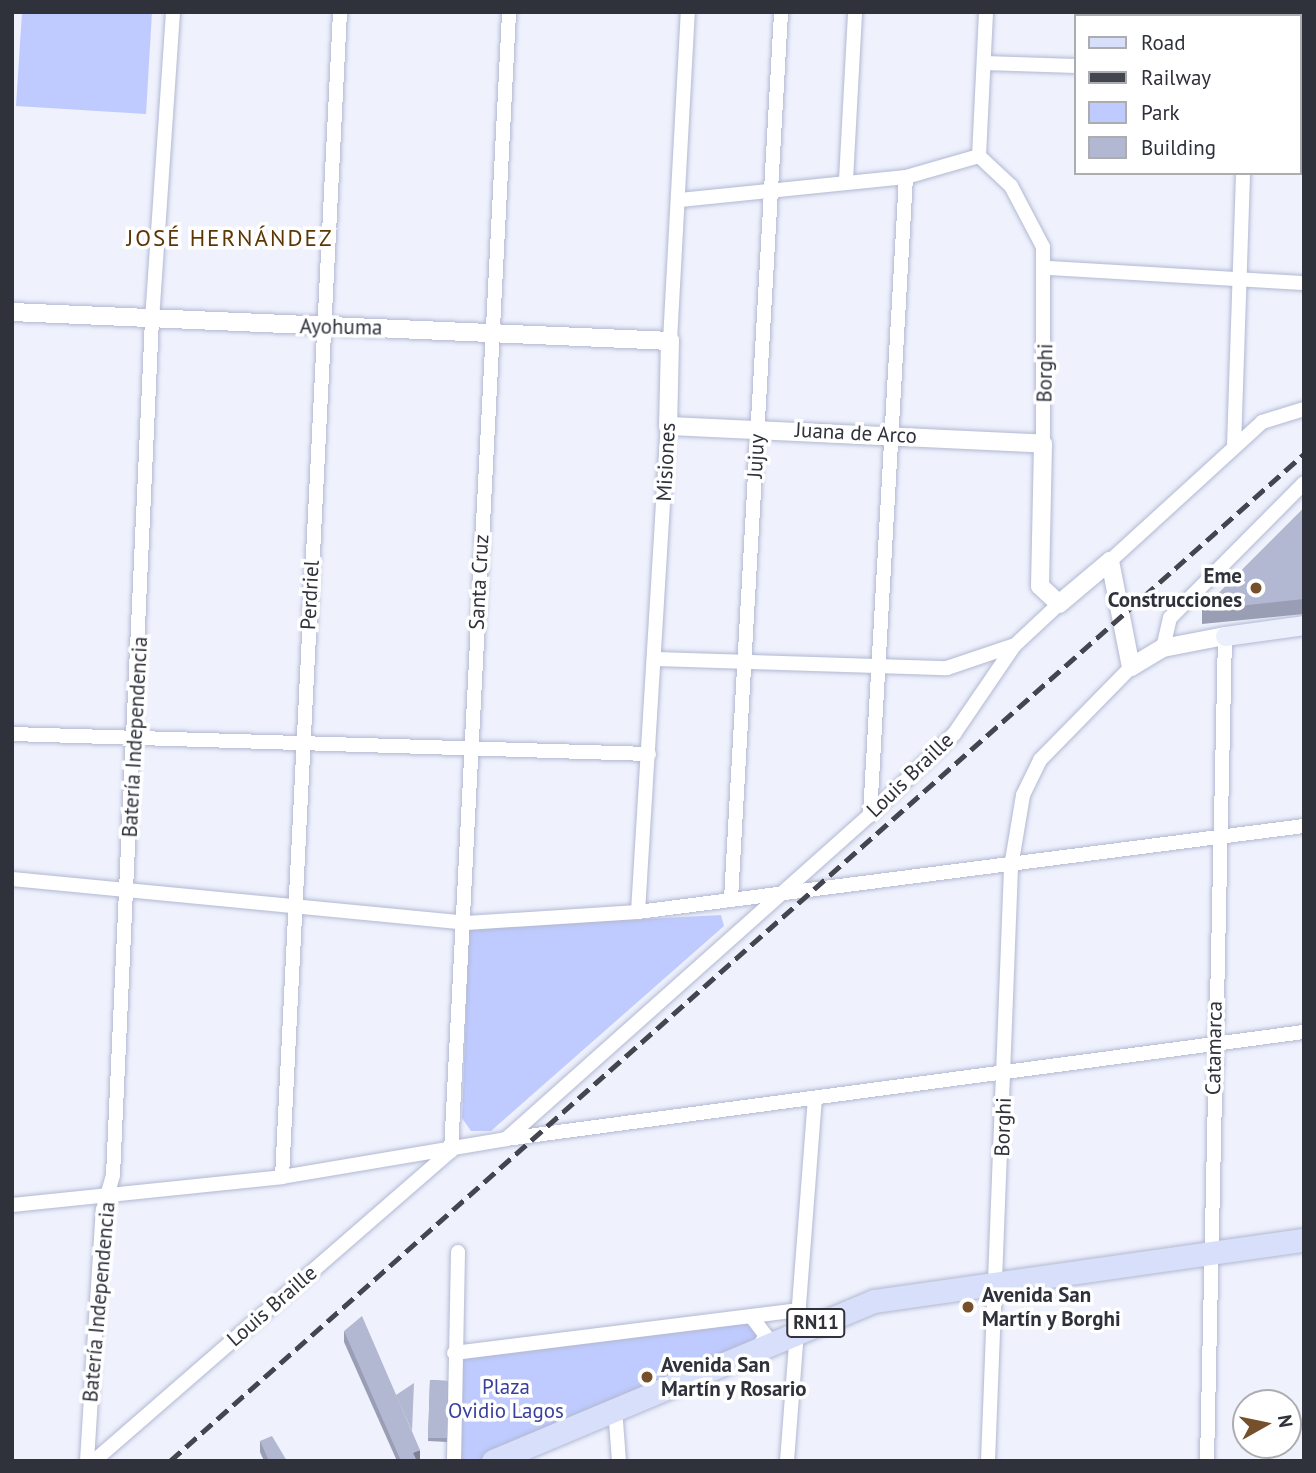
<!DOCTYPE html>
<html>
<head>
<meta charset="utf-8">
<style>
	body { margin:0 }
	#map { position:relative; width:1316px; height:1473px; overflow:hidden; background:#eff2fd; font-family:"PT Sans",sans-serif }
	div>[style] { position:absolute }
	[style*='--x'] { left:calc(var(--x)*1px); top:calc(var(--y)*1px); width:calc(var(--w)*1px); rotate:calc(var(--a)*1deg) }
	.green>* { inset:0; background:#bfcbfe }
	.roads { filter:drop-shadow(0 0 2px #b2b8d2) drop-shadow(0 0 2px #b2b8d2) }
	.minor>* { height:14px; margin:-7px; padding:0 7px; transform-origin:7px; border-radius:7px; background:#fff }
	.tertiary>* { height:18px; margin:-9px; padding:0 9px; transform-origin:9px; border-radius:9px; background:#fff }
	.secondary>* { height:19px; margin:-9.5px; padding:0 9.5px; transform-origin:9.5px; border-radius:9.5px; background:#eceffc }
	.primary>* { height:23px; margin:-11.5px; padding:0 11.5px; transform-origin:11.5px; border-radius:11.5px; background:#d8dffa }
	.rail>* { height:4.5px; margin-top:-2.25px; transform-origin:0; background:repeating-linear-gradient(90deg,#43454f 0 14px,transparent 0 21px) }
	.wall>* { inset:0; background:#999eb5 }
	.shaded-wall>* { inset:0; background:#7d8193 }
	.building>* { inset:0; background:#b2b8d2 }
	.dots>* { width:19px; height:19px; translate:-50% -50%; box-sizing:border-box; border:4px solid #fff; border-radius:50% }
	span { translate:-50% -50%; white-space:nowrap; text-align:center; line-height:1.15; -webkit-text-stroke:7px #fff; paint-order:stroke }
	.shield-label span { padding:2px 5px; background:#fff; border:2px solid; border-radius:5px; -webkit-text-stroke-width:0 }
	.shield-label { font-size:19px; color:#2f313b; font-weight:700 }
	.street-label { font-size:21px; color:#2f313b }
	.poi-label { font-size:21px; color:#2f313b; font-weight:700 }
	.right { translate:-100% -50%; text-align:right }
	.left { translate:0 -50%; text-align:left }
	.park-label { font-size:21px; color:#39409e }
	.neighbourhood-label { font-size:23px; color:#5d3605; letter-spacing:2px }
	.frame { position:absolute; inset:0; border:14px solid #2f313b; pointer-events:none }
	.legend { position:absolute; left:1074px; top:14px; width:228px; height:161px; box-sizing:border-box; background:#fff; border:2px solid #acadb1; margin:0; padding:9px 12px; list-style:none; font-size:21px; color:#2f313b }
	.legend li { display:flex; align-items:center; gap:14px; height:35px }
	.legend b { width:35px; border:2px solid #acadb1 }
	.north { position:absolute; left:1232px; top:1389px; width:70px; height:70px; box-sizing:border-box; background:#fff; border:2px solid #acadb1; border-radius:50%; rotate:81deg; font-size:19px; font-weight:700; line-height:28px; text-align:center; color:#2f313b }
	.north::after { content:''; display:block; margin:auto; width:24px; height:32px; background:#75502b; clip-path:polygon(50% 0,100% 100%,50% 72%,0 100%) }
</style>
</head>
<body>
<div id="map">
	<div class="green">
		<i style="clip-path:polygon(22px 12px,152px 12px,146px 114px,16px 106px)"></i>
		<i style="clip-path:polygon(721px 915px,724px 926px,491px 1131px,471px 1131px,462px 1118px,469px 928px)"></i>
		<i style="clip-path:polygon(751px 1316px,766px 1336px,493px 1461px,454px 1461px,454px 1353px)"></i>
	</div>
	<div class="roads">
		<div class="minor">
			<i style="--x:1252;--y:16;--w:4;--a:-90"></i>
			<i style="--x:984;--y:63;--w:92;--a:1.9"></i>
			<i style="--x:1300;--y:73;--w:4;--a:0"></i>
			<i style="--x:979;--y:156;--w:44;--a:43.2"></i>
			<i style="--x:1011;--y:186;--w:69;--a:62.3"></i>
			<i style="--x:1043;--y:247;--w:197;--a:90"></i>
			<i style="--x:979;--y:156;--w:144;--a:-87.2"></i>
			<i style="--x:846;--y:180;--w:168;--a:-86.9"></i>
			<i style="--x:680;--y:200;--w:227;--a:-5.8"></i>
			<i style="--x:906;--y:177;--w:76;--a:-16"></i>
			<i style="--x:1048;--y:268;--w:256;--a:3.4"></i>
			<i style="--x:670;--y:341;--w:329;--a:-86.9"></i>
			<i style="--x:1234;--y:446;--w:273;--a:-88.1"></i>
			<i style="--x:1110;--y:561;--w:206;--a:-42.4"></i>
			<i style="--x:1262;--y:422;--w:44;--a:-17.2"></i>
			<i style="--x:1163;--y:648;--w:31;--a:-77"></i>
			<i style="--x:1170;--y:618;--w:190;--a:-45.2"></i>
			<i style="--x:656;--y:659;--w:291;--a:1.8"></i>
			<i style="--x:947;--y:668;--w:69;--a:-18.7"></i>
			<i style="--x:12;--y:734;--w:637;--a:1.8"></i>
			<i style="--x:870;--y:815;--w:639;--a:-86.77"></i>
			<i style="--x:12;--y:879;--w:456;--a:5.5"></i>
			<i style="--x:466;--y:923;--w:172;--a:-3.7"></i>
			<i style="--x:638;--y:912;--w:672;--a:-7.36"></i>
			<i style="--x:731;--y:899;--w:888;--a:-86.77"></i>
			<i style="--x:638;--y:912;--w:487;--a:-86.5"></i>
			<i style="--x:506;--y:1139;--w:487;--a:-41.7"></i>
			<i style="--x:870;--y:815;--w:117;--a:-44"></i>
			<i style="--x:954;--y:734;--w:107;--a:-55.7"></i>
			<i style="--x:1014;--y:646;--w:62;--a:-43"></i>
			<i style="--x:451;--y:1151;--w:1140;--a:-87.08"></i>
			<i style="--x:282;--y:1177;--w:1166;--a:-87.15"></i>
			<i style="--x:12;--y:1205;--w:271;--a:-5.9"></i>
			<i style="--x:282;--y:1177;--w:227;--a:-9.6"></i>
			<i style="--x:506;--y:1139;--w:805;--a:-7.64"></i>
			<i style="--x:751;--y:1316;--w:25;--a:53"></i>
			<i style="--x:766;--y:1336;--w:12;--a:125"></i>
			<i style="--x:454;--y:1353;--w:348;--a:-7.1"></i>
			<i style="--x:615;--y:1408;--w:53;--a:85.7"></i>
			<i style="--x:87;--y:1461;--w:252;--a:-86.4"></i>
			<i style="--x:103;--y:1210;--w:36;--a:-74"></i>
			<i style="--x:113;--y:1175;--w:856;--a:-87.39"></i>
			<i style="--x:152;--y:320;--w:309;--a:-86.1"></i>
			<i style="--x:94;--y:1461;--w:471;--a:-41"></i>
			<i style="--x:454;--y:1461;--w:209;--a:-88.9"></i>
			<i style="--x:787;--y:1461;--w:364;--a:-85.6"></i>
			<i style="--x:988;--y:1461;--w:594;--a:-87.78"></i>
			<i style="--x:1011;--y:867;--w:73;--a:-80.5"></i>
			<i style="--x:1023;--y:795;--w:39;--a:-64"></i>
			<i style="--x:1040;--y:760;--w:130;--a:-45.6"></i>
			<i style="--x:1207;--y:1461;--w:825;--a:-88.75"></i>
		</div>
		<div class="tertiary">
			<i style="--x:12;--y:312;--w:659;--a:2.52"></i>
			<i style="--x:670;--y:341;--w:85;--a:91.3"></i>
			<i style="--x:668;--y:426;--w:375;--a:2.7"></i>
			<i style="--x:1043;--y:444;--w:142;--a:91.2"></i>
			<i style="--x:1040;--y:586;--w:26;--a:43"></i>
			<i style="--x:1059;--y:604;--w:67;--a:-40.1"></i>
			<i style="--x:1110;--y:561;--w:108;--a:78.8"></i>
			<i style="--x:1131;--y:667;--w:37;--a:-31"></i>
			<i style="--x:1163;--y:648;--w:63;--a:-11"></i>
		</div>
		<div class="secondary">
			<i style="--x:1225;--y:636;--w:80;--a:-7.9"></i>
		</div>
		<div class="primary">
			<i style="--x:493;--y:1461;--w:413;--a:-22.8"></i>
			<i style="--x:874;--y:1301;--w:434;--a:-8.1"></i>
		</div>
	</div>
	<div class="rail">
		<i style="--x:170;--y:1461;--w:1517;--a:-41.61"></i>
	</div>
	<div class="wall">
		<i style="clip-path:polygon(1304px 508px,1304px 614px,1202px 624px,1202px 610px)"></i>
		<i style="clip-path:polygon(344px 1331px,412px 1432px,420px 1461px,397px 1461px,344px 1342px)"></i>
		<i style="clip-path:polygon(430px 1380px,448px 1381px,447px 1442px,428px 1441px)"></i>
		<i style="clip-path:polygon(260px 1441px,287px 1461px,264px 1461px,260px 1452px)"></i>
	</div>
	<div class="shaded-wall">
		<i style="clip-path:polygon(420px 1450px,420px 1461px,413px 1461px,413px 1453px)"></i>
	</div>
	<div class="building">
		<i style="clip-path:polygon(1304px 508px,1304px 599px,1202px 610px)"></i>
		<i style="clip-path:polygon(362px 1316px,420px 1450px,413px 1453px,417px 1461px,401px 1461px,344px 1331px)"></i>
		<i style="clip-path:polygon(430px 1380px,448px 1381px,447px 1438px,428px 1438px)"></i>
		<i style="clip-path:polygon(414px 1383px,412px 1431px,396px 1395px)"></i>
		<i style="clip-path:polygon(272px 1436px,287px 1461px,269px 1461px,260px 1441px)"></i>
	</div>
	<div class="dots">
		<i style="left:1256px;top:588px;background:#75502b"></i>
		<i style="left:968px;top:1307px;background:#75502b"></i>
		<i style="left:647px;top:1377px;background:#75502b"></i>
	</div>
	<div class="shield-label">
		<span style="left:816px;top:1323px">RN11</span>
	</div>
	<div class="street-label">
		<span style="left:341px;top:327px;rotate:1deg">Ayohuma</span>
		<span style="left:1045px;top:373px;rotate:-89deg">Borghi</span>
		<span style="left:856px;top:433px;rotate:3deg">Juana de Arco</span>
		<span style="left:756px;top:456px;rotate:-87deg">Jujuy</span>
		<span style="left:666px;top:462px;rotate:-87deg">Misiones</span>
		<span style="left:479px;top:582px;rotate:-87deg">Santa Cruz</span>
		<span style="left:310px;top:595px;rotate:-87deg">Perdriel</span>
		<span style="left:135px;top:737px;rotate:-87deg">Batería Independencia</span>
		<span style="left:910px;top:775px;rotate:-44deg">Louis Braille</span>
		<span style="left:1214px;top:1048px;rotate:-89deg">Catamarca</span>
		<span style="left:1003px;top:1127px;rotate:-88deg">Borghi</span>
		<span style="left:99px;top:1302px;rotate:-85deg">Batería Independencia</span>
		<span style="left:272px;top:1306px;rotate:-41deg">Louis Braille</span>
	</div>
	<div class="poi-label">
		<span class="right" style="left:1242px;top:588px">Eme<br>Construcciones</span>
		<span class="left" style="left:982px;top:1307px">Avenida San<br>Martín y Borghi</span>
		<span class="left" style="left:661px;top:1377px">Avenida San<br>Martín y Rosario</span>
	</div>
	<div class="park-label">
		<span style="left:506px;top:1399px">Plaza<br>Ovidio Lagos</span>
	</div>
	<div class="neighbourhood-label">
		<span style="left:230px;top:238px">JOSÉ HERNÁNDEZ</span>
	</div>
	<div class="frame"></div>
	<ul class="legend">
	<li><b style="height:9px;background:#d8dffa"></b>Road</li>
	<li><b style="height:9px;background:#43454f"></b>Railway</li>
	<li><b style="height:19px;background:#bfcbfe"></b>Park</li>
	<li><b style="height:19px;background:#b2b8d2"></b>Building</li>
	</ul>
	<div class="north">N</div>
</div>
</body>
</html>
